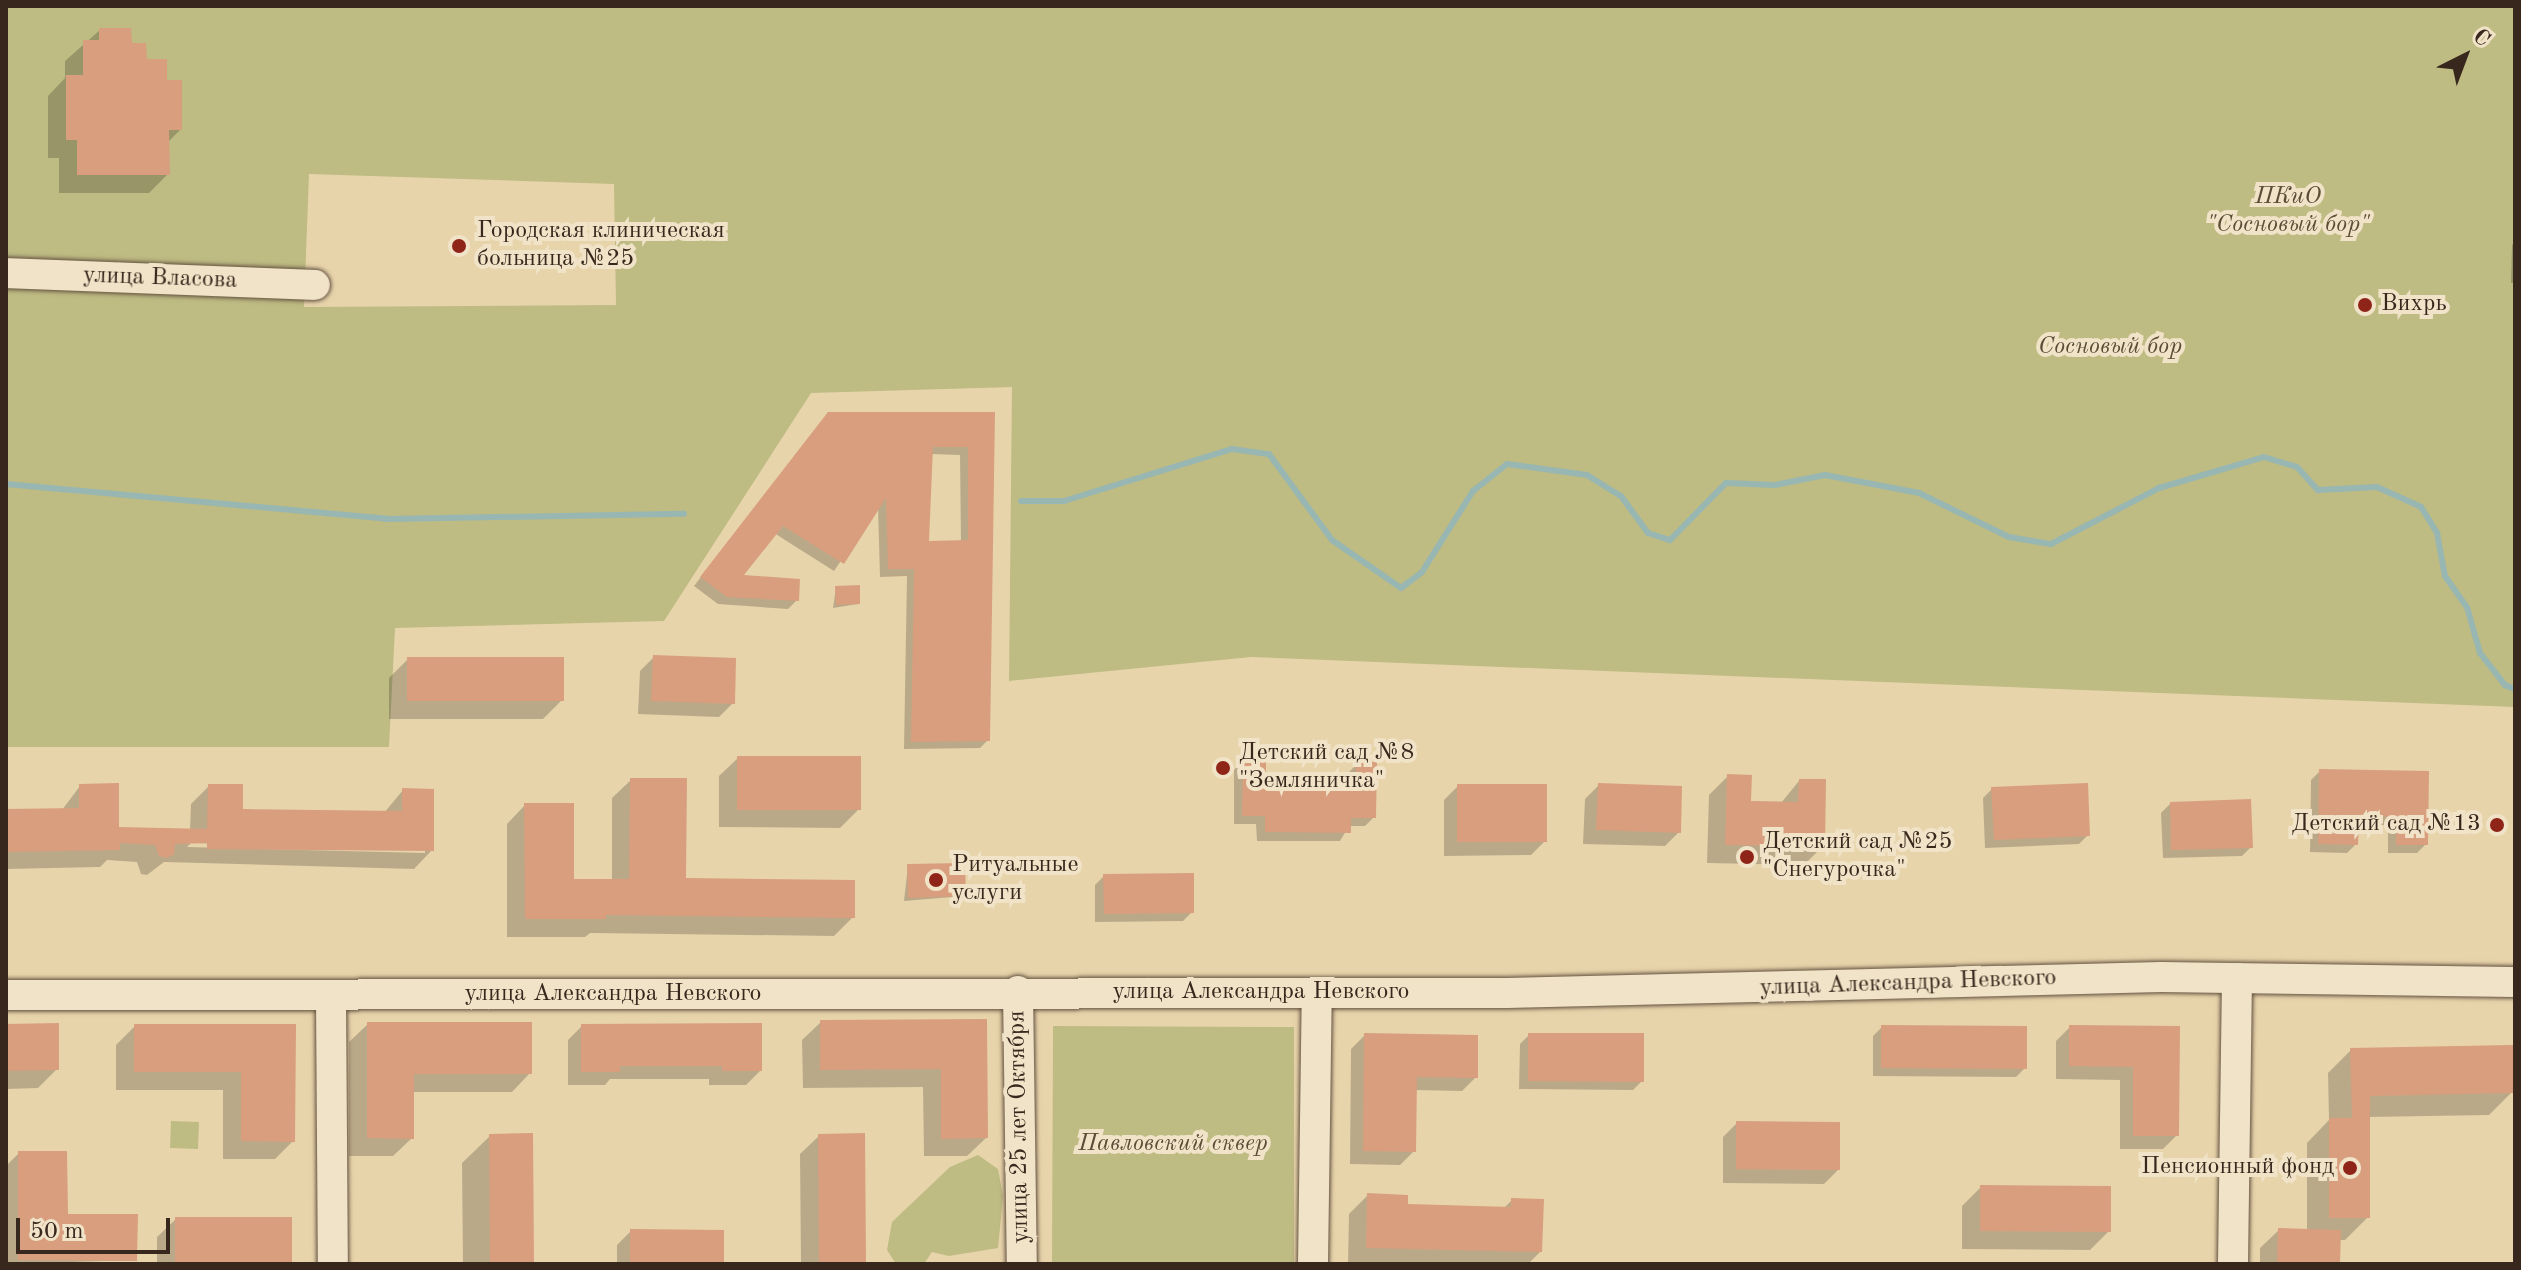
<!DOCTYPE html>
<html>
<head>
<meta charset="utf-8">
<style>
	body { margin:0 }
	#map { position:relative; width:2521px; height:1270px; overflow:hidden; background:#e8d4ab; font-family:"Old Standard TT",serif }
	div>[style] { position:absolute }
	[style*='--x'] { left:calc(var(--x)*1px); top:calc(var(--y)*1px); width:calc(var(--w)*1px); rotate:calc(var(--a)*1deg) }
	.green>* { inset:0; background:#bebb83 }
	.shadow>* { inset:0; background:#0003 }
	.stream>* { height:6px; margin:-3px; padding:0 3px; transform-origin:3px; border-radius:3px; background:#99b7b2 }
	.building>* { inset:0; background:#d89e7e }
	.roads { filter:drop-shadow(0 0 2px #645240) drop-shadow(0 0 2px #645240) }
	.minor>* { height:30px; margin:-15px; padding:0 15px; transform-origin:15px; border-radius:15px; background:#f0e3c8 }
	.dots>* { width:22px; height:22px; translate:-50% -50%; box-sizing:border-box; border:4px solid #f0e3c8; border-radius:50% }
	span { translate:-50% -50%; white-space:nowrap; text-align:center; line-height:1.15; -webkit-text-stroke:8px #f0e3c8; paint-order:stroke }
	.park-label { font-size:24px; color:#5a4c36; font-style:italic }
	.poi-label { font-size:24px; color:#38271c }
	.left { translate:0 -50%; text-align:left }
	.right { translate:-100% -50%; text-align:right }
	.street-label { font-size:24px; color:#38271c }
	.frame { position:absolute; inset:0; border:8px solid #38271c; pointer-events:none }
	.north { position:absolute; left:2425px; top:16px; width:80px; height:80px; -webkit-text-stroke:6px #f0e3c8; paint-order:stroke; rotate:42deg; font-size:22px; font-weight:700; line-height:32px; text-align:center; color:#38271c }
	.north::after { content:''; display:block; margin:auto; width:28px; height:36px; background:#38271c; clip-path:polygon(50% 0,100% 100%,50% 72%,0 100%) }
	.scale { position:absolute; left:16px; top:1218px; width:154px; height:36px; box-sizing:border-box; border:4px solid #38271c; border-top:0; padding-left:10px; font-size:24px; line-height:28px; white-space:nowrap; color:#38271c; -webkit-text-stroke:6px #f0e3c8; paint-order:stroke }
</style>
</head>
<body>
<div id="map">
	<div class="green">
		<i style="clip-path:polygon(evenodd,6px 6px,2515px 6px,2515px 707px,1251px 657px,1009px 681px,1012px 387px,811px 393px,664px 621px,395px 628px,389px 747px,6px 747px,6px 6px,309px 174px,614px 184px,616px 305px,304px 307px,309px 174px)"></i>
		<i style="clip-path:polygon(1053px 1026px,1294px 1027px,1294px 1264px,1052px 1264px)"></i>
		<i style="clip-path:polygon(171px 1121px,199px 1122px,198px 1149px,170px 1148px)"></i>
		<i style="clip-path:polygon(978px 1155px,998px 1169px,1003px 1196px,998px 1248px,949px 1256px,932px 1252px,924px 1264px,896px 1264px,887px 1250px,892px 1222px,950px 1167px)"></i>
	</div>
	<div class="shadow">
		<i style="clip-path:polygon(100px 30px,130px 45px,165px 82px,180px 130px,168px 142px,168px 174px,149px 193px,59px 193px,59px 158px,48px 158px,48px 96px,65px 78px,65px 61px)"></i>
		<i style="clip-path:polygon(2515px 242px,2515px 283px,2511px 283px,2512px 245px)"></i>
		<i style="clip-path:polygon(evenodd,993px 414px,988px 740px,980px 748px,904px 749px,907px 576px,880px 577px,878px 506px,834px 571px,774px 533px,740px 577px,797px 600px,788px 609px,718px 604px,694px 586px,820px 423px,993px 414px,930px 454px,960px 455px,961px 542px,926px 543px,930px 454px)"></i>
		<i style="clip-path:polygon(836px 588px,858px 604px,833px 608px)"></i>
		<i style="clip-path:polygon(654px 657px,733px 703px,719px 717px,638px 714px,640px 671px)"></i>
		<i style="clip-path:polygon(408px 659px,562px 700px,543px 719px,389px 719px,389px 678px)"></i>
		<i style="clip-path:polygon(738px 758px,859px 809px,840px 828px,719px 827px,719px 776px)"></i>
		<i style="clip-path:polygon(1243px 761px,1264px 793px,1348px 793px,1348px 773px,1357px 764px,1374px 817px,1365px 826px,1349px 826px,1340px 841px,1257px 841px,1256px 824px,1234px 824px,1234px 770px)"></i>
		<i style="clip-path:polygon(2320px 771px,2427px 772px,2426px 844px,2417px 853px,2388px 853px,2388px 825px,2357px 825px,2356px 844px,2347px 853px,2310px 852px,2311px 780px)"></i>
		<i style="clip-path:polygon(1728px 776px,1749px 803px,1781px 803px,1799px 781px,1823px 846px,1804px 865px,1707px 863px,1709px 795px)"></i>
		<i style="clip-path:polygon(631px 780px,684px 880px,853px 917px,834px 936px,590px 933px,585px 937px,507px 937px,507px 824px,525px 805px,572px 881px,612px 881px,612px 798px)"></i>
		<i style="clip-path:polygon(1599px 785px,1679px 832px,1665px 846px,1583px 844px,1585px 799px)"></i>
		<i style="clip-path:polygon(2515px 785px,2515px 853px,2513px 853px,2513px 787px)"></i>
		<i style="clip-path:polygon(evenodd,80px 786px,117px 829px,190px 831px,191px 804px,209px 786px,241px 811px,384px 813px,403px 790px,432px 850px,414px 869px,164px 862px,147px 875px,141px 874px,137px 862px,107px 860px,100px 867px,6px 869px,6px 811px,62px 810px,80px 786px,191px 843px,425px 849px,425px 853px,187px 847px,191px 843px)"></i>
		<i style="clip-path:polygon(1458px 786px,1545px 841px,1531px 855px,1444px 856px,1444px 800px)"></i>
		<i style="clip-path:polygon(1992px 789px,2088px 835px,2079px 844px,1985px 848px,1983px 798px)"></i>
		<i style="clip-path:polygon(2170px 804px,2251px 847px,2242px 856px,2163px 858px,2161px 813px)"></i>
		<i style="clip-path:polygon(908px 866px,964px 896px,904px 901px)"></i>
		<i style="clip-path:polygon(1104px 876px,1192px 912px,1183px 921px,1095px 922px,1095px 885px)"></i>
		<i style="clip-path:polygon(985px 1021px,986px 1138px,967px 1156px,924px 1156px,923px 1087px,803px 1088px,802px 1040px,821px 1022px)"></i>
		<i style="clip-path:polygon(368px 1024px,530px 1073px,512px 1092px,412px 1092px,412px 1138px,393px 1156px,349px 1156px,349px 1042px)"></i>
		<i style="clip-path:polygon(6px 1026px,57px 1069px,38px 1088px,6px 1089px)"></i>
		<i style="clip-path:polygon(135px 1026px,294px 1026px,293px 1141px,275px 1159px,223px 1159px,223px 1090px,116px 1090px,116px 1045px)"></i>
		<i style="clip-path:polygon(582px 1026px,760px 1071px,746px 1085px,709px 1085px,709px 1079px,610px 1079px,605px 1085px,568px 1085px,568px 1040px)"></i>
		<i style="clip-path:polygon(1882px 1027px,2025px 1068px,2016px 1077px,1873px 1076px,1873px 1036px)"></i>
		<i style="clip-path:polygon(2070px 1027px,2178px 1028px,2177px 1135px,2163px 1149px,2120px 1149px,2120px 1080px,2056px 1079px,2056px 1041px)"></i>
		<i style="clip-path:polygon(1365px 1035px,1476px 1077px,1462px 1091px,1415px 1090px,1414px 1151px,1400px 1165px,1350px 1164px,1351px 1049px)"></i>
		<i style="clip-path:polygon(1529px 1035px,1642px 1081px,1633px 1090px,1519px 1089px,1520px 1044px)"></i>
		<i style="clip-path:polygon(2351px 1050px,2512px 1092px,2489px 1115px,2368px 1117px,2368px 1217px,2345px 1240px,2339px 1240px,2338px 1264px,2260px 1264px,2260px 1248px,2279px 1230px,2307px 1231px,2307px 1143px,2329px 1120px,2328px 1073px)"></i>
		<i style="clip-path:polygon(1737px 1123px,1838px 1170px,1824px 1184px,1723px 1183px,1723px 1137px)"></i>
		<i style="clip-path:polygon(490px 1136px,532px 1264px,463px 1264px,462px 1163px)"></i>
		<i style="clip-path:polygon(819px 1136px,864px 1264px,801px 1264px,800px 1154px)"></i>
		<i style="clip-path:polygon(19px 1153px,66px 1216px,135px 1260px,6px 1264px,6px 1166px)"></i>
		<i style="clip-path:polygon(1981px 1187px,2109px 1231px,2090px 1250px,1962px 1249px,1962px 1206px)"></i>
		<i style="clip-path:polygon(1368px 1195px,1406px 1206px,1503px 1209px,1512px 1200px,1540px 1252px,1528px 1264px,1348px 1264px,1349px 1214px)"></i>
		<i style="clip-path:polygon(176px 1219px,290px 1264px,157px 1264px,157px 1237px)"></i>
		<i style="clip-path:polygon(631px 1231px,722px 1264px,617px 1264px,617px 1245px)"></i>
		<i style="clip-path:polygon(945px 1262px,986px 1262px,986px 1264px,943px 1264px)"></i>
		<i style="clip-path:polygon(364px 1263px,407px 1263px,407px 1264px,363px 1264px)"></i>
	</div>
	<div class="stream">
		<i style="--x:6;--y:484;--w:383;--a:5.2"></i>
		<i style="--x:387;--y:519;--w:297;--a:-1"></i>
		<i style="--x:1021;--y:501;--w:43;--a:0"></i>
		<i style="--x:1064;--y:501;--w:176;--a:-17.2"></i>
		<i style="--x:1232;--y:449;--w:37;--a:8"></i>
		<i style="--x:1269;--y:454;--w:107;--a:53.8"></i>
		<i style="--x:1332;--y:540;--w:84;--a:34.8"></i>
		<i style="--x:1401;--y:588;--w:26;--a:-37"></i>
		<i style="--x:1422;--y:572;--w:96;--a:-57.8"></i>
		<i style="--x:1473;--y:491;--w:43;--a:-38.5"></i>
		<i style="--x:1507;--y:464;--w:81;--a:7.8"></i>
		<i style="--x:1587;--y:475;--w:40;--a:32"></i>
		<i style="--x:1621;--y:496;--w:46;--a:53.9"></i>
		<i style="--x:1648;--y:533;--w:23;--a:18"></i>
		<i style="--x:1670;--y:540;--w:80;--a:-45.5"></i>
		<i style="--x:1726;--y:483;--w:49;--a:2.3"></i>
		<i style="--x:1775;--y:485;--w:51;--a:-11.3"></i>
		<i style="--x:1825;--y:475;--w:96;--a:10.8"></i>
		<i style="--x:1919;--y:493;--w:100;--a:26.1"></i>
		<i style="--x:2009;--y:537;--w:43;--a:9.5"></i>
		<i style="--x:2051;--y:544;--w:122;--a:-27.4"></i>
		<i style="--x:2159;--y:488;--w:109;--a:-16.4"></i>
		<i style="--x:2264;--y:457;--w:34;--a:17"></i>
		<i style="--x:2297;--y:467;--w:31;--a:48"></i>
		<i style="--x:2318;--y:490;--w:59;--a:-2.9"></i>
		<i style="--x:2377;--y:487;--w:48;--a:24.4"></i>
		<i style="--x:2421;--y:507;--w:31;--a:58"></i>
		<i style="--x:2437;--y:533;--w:44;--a:79.5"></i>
		<i style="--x:2445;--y:576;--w:38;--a:55"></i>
		<i style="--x:2467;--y:607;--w:48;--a:74.2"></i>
		<i style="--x:2480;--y:653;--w:41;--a:52"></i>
		<i style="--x:2505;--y:685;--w:11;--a:22"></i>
	</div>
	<div class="building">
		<i style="clip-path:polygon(99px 28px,131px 28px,132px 43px,146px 43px,147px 59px,167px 59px,167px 80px,182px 80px,182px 130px,169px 130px,170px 175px,77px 175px,77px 140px,66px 140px,66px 75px,83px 75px,83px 40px,99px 40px)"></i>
		<i style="clip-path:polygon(evenodd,828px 412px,995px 412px,990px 741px,911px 742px,914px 569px,888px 569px,886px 498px,844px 564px,783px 526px,744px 575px,800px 579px,799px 601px,727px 597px,700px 577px,828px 412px,933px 447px,968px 447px,968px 540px,929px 541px,933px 447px)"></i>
		<i style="clip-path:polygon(860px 585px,860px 604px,836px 605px,835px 586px)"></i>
		<i style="clip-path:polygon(653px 655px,736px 658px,735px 704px,651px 701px)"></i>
		<i style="clip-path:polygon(407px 657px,564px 657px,564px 701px,407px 701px)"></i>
		<i style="clip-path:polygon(737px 756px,861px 756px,861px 810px,737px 810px)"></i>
		<i style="clip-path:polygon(1243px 759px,1266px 760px,1266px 791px,1356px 791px,1356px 762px,1377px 762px,1376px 818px,1351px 818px,1351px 833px,1265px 832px,1265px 816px,1242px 816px)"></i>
		<i style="clip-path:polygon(2319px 769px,2429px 771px,2428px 845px,2396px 845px,2397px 817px,2359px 816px,2358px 845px,2318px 844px)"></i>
		<i style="clip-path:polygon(1727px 774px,1752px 775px,1751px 801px,1798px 802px,1799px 779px,1826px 779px,1825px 847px,1725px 845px)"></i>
		<i style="clip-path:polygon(630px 778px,687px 778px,686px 878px,855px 880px,855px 918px,606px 915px,606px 919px,525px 919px,524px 803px,574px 803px,574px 879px,629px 879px)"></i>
		<i style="clip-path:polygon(119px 783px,119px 827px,207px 829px,208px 784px,243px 784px,243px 809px,402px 811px,402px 788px,434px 789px,434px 851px,207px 849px,207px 843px,175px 844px,174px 854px,167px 858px,159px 856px,155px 845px,120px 843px,120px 850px,6px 852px,6px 809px,79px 808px,79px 784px)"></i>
		<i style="clip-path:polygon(1598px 783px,1682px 786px,1681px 833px,1596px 830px)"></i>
		<i style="clip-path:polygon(2088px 783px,2090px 836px,1994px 840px,1991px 787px)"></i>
		<i style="clip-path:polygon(1457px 784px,1547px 784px,1547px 842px,1457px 842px)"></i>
		<i style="clip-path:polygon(2251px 799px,2253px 848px,2171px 850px,2170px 802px)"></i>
		<i style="clip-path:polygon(965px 863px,966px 896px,908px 898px,907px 864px)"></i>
		<i style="clip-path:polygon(1194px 873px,1194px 913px,1104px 914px,1103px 874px)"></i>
		<i style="clip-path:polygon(987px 1019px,988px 1138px,941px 1139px,941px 1069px,820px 1070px,820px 1020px)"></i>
		<i style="clip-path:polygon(367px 1022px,532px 1022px,532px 1074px,414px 1074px,414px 1139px,367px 1138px)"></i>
		<i style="clip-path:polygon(59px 1023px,59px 1070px,6px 1071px,6px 1024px)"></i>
		<i style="clip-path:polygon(762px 1023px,762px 1071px,722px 1071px,722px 1066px,620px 1066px,620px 1072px,581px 1072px,581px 1024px)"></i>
		<i style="clip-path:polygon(134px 1024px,296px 1024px,295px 1142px,241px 1141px,241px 1072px,134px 1072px)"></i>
		<i style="clip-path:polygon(1881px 1025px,2027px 1026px,2027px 1069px,1881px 1068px)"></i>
		<i style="clip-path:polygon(2069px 1025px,2180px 1026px,2179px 1136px,2133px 1136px,2133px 1067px,2069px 1066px)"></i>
		<i style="clip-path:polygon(1364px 1033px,1478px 1035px,1478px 1078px,1417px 1077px,1416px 1152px,1363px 1151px)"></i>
		<i style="clip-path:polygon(1528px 1033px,1644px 1033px,1644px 1082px,1528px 1081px)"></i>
		<i style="clip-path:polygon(2513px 1045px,2514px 1093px,2370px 1096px,2370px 1218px,2329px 1218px,2329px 1118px,2352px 1118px,2350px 1048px)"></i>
		<i style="clip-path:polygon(1736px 1121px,1840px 1122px,1840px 1170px,1736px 1169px)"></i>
		<i style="clip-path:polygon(533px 1133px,534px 1264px,490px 1264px,489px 1134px)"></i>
		<i style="clip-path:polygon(865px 1133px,866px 1264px,819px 1264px,818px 1134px)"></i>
		<i style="clip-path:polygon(18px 1151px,67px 1151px,68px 1214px,138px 1214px,137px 1261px,18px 1260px)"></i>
		<i style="clip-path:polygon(1980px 1185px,2111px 1186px,2111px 1232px,1980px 1231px)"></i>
		<i style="clip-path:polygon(1367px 1193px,1408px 1195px,1408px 1204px,1511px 1207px,1511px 1198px,1544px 1199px,1542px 1252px,1366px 1248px)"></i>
		<i style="clip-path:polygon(175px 1217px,292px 1217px,292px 1264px,175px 1264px)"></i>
		<i style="clip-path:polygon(2278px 1228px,2341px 1230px,2340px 1264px,2277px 1264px)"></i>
		<i style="clip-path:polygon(630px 1229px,724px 1230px,724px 1264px,630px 1264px)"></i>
	</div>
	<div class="roads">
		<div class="minor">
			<i style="--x:6;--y:273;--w:309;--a:2.2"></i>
			<i style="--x:1018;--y:991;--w:273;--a:89.2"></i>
			<i style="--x:6;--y:995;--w:1501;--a:-0.08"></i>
			<i style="--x:1507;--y:993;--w:654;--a:-1.4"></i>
			<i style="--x:2161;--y:977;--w:354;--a:0.8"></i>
			<i style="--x:331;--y:997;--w:267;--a:89.6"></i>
			<i style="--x:1313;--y:1264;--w:271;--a:-89.2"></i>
			<i style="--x:2233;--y:1264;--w:286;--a:-89.2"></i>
		</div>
	</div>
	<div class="dots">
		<i style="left:459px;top:246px;background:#8f2418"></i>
		<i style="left:2365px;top:305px;background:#8f2418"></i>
		<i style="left:1223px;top:768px;background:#8f2418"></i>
		<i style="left:2497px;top:825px;background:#8f2418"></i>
		<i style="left:1747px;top:857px;background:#8f2418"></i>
		<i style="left:936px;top:880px;background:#8f2418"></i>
		<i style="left:2350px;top:1168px;background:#8f2418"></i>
	</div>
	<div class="park-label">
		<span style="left:2288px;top:212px">ПКиО<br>"Сосновый бор"</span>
		<span style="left:2110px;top:348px">Сосновый бор</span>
		<span style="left:1173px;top:1145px">Павловский сквер</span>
	</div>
	<div class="poi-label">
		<span class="left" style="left:477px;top:246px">Городская клиническая<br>больница №25</span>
		<span class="left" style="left:2381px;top:305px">Вихрь</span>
		<span class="left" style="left:1239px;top:768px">Детский сад №8<br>"Земляничка"</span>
		<span class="right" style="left:2481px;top:825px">Детский сад №13</span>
		<span class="left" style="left:1763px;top:857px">Детский сад №25<br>"Снегурочка"</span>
		<span class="left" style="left:952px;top:880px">Ритуальные<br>услуги</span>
		<span class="right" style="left:2334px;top:1168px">Пенсионный фонд</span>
	</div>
	<div class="street-label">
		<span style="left:160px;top:279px;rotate:2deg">улица Власова</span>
		<span style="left:1908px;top:984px;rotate:-2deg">улица Александра Невского</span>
		<span style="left:1261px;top:993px">улица Александра Невского</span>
		<span style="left:613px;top:995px">улица Александра Невского</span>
		<span style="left:1020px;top:1127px;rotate:-91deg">улица 25 лет Октября</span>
	</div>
	<div class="frame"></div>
	<div class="north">С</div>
	<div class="scale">50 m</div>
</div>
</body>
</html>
